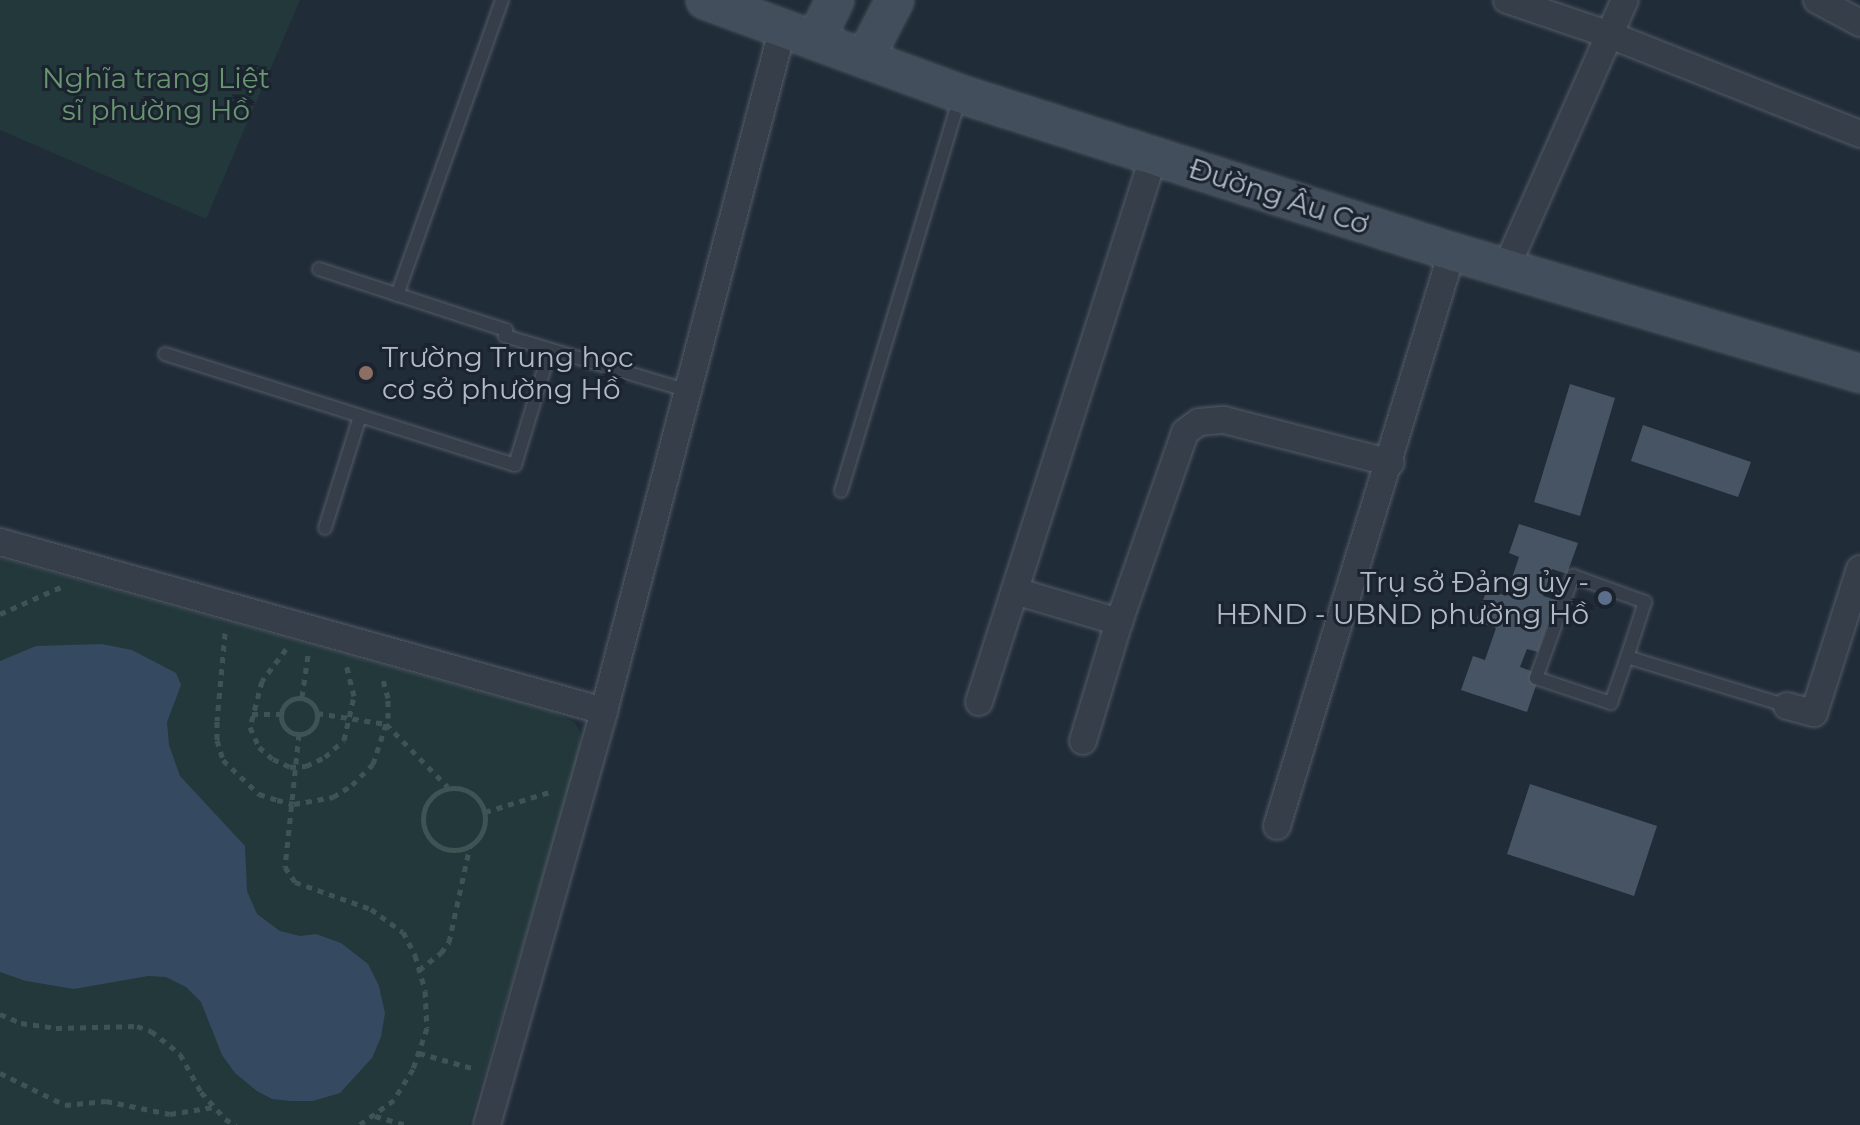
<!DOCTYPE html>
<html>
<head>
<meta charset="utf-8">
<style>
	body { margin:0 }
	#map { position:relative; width:1860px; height:1125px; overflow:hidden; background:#212c39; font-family:Montserrat,sans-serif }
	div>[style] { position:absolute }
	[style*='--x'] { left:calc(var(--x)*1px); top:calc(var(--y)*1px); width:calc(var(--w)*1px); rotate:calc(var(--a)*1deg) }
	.green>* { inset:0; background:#23383a }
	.water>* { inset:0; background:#354960 }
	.building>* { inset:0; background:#475463 }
	.path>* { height:5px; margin-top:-2.5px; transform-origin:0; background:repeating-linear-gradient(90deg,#3e5454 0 6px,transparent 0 12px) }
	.path>.ring { margin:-2.5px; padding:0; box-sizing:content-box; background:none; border:5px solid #3e5454; border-radius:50% }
	.roads { filter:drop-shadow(0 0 2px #535c67) drop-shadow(0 0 2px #535c67) }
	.service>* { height:12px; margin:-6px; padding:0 6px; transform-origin:6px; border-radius:6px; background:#353e49 }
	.minor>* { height:26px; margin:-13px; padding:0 13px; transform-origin:13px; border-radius:13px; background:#353e49 }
	.secondary>* { height:36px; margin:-18px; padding:0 18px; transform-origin:18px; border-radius:18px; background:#434e5c }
	.dots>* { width:22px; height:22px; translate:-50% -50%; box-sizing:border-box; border:4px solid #1a232e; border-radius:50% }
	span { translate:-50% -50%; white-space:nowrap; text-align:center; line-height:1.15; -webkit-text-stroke:6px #1a232e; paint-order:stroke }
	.park-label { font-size:28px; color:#679670 }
	.street-label { font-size:28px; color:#b0b9c6 }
	.poi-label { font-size:28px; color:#b0b9c6 }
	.left { translate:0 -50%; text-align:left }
	.right { translate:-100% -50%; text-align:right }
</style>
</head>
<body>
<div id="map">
	<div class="green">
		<i style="clip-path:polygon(0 0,300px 0,206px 219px,0 130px)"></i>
		<i style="clip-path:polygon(0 558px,557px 713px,575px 723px,580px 732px,580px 753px,469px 1125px,0 1125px)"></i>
	</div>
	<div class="water">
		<i style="clip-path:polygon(102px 644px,132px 650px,176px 673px,181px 685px,167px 722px,169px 745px,180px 776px,245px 846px,247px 891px,257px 914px,280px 931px,300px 936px,316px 934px,341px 943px,368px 964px,379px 986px,385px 1013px,381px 1037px,372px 1058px,340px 1093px,313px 1101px,290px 1101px,272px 1099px,257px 1091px,235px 1073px,222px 1055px,201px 1002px,186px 987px,166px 977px,148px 976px,74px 989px,26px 981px,0 972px,0 661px,36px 646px)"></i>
	</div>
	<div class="building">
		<i style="clip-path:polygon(1570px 384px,1615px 398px,1580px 516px,1534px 502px)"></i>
		<i style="clip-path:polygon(1643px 425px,1751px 462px,1738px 497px,1631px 461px)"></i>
		<i style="clip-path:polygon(1519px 524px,1578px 543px,1567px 574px,1552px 569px,1543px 596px,1556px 600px,1538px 652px,1527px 649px,1520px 667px,1540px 674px,1527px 712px,1461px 690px,1473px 656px,1485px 660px,1496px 628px,1476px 621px,1487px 589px,1506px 596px,1519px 557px,1509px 553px)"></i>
		<i style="clip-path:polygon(1530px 784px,1657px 826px,1634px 896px,1507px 854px)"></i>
	</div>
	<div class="path">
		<i style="--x:0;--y:614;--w:67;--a:-23.9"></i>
		<i style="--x:225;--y:633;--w:88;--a:95.2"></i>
		<i style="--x:217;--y:721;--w:19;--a:90"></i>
		<i style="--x:217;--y:740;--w:21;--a:73"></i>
		<i style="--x:223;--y:760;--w:50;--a:43.4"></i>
		<i style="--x:259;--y:794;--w:19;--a:18"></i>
		<i style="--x:277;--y:800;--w:17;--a:13"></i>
		<i style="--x:294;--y:804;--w:40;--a:-10"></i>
		<i style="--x:333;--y:797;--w:22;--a:-32"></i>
		<i style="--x:352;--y:785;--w:30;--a:-45"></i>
		<i style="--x:373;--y:764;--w:48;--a:-71.9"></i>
		<i style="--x:388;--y:718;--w:20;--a:-90"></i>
		<i style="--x:388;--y:698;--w:23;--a:-105"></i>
		<i style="--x:286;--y:649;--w:40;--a:127"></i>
		<i style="--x:262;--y:681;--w:48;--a:104.6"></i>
		<i style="--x:250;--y:727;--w:22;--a:66"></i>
		<i style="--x:259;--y:747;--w:18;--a:41"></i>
		<i style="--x:273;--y:759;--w:19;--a:25"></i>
		<i style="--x:290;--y:767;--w:16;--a:-4"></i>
		<i style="--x:306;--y:766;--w:21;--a:-25"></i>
		<i style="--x:325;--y:757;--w:25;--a:-42"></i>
		<i style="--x:344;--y:740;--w:45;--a:-77.2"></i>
		<i style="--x:354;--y:696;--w:32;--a:-104"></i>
		<i style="--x:302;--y:697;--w:42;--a:-81.9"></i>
		<i class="ring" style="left:281px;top:698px;width:31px;height:31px"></i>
		<i style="--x:317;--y:713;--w:70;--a:9.1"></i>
		<i style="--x:386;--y:724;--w:88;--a:45.5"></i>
		<i style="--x:252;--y:714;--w:29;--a:0"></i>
		<i style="--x:299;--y:734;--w:134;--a:96"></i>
		<i style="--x:285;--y:867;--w:18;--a:56"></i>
		<i style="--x:295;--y:882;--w:81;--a:19.6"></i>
		<i style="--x:371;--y:909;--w:39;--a:36"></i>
		<i style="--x:403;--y:932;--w:26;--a:62"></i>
		<i style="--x:415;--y:955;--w:37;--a:74"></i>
		<i style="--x:425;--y:991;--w:37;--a:87"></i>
		<i style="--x:427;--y:1028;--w:43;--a:108.9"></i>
		<i style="--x:413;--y:1069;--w:36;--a:122"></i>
		<i style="--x:394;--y:1100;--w:43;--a:144.5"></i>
		<i class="ring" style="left:423px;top:788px;width:57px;height:57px"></i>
		<i style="--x:485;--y:812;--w:71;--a:-17.2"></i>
		<i style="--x:419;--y:970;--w:28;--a:-38"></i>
		<i style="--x:441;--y:953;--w:14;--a:-54"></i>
		<i style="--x:449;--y:942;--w:98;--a:-77.7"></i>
		<i style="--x:0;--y:1014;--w:23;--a:23"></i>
		<i style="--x:21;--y:1023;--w:35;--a:8"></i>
		<i style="--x:56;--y:1028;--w:81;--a:-1.4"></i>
		<i style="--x:137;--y:1026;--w:15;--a:20"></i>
		<i style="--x:151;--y:1031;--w:37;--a:38"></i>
		<i style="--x:180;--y:1054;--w:43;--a:61.1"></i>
		<i style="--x:201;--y:1092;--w:36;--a:48"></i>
		<i style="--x:225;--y:1119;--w:13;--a:29"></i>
		<i style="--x:419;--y:1053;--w:55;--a:15.8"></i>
		<i style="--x:0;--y:1073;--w:72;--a:26.2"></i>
		<i style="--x:65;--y:1105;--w:41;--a:-5.6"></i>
		<i style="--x:106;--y:1101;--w:65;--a:11.5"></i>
		<i style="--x:170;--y:1114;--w:44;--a:-9.2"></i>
		<i style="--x:375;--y:1116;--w:33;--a:16"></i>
	</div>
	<div class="roads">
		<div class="service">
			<i style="--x:319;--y:269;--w:197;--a:18.1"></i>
			<i style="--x:506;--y:330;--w:6;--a:99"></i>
			<i style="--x:505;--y:336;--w:191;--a:16.7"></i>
			<i style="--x:397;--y:295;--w:313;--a:-70.4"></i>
			<i style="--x:165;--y:354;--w:367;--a:17.6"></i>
			<i style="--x:515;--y:465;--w:120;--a:-73.1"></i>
			<i style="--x:841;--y:491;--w:413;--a:-73.2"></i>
			<i style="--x:325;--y:528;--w:117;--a:-72.6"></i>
			<i style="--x:1627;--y:657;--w:49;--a:109.2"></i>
			<i style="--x:1611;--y:703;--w:79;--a:-161.6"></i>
			<i style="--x:1536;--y:678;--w:109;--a:-70.1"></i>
			<i style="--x:1573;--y:576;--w:77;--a:19.9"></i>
			<i style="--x:1645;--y:602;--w:58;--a:108.1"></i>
			<i style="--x:1627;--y:657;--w:167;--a:17"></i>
		</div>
		<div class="minor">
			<i style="--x:1507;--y:0;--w:109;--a:18.8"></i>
			<i style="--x:1610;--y:35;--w:269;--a:21.6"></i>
			<i style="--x:1817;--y:0;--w:49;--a:28.1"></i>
			<i style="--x:1506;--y:268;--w:293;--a:-66.1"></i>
			<i style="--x:0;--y:542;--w:627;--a:15.63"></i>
			<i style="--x:1015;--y:591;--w:109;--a:16.6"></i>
			<i style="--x:979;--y:702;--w:574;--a:-72.26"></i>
			<i style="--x:1787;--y:706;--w:28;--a:15"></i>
			<i style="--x:1814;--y:713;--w:151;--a:-72.3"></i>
			<i style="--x:1083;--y:741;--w:124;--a:-73.2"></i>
			<i style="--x:1119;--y:622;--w:201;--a:-70.8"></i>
			<i style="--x:1185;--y:432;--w:17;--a:-36"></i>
			<i style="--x:1199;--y:422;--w:25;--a:-5"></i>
			<i style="--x:1224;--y:420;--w:172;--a:14.4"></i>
			<i style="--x:1277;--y:826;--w:600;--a:-73.04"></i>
			<i style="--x:487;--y:1125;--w:430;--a:-74.2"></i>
			<i style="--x:604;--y:711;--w:707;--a:-75.33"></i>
		</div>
		<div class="secondary">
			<i style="--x:705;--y:0;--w:272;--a:20.2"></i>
			<i style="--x:960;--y:94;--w:517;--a:17.8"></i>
			<i style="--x:1452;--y:252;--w:426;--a:16.6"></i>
			<i style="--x:816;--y:39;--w:43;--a:-64"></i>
			<i style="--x:865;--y:58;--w:65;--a:-62.7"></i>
		</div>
	</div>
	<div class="dots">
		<i style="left:366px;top:373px;background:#8d6e63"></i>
		<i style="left:1605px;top:598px;background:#5c6f8a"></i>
	</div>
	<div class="park-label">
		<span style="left:156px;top:94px">Nghĩa trang Liệt<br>sĩ phường Hồ</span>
	</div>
	<div class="street-label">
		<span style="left:1279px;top:196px;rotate:18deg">Đường Âu Cơ</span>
	</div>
	<div class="poi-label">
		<span class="left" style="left:382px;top:373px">Trường Trung học<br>cơ sở phường Hồ</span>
		<span class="right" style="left:1589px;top:598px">Trụ sở Đảng ủy -<br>HĐND - UBND phường Hồ</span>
	</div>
</div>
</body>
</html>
